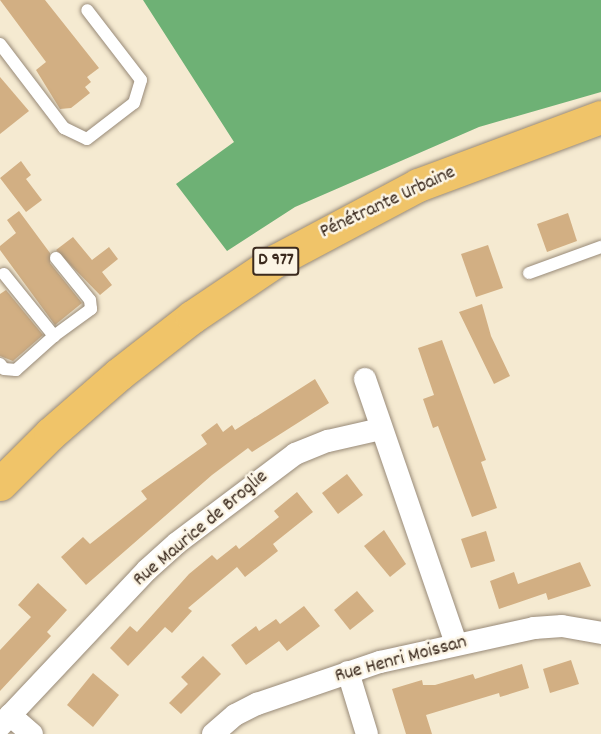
<!DOCTYPE html>
<html>
<head>
<meta charset="utf-8">
<style>
	body { margin:0 }
	#map { position:relative; width:601px; height:734px; overflow:hidden; background:#f5ead1; font-family:Dekko,sans-serif }
	div>[style] { position:absolute }
	[style*='--x'] { left:calc(var(--x)*1px); top:calc(var(--y)*1px); width:calc(var(--w)*1px); rotate:calc(var(--a)*1deg) }
	.forest>* { inset:0; background:#6eb175 }
	.building>* { inset:0; background:#d2af83 }
	.roads { filter:drop-shadow(0 0 2px #988a78) drop-shadow(0 0 2px #988a78) }
	.service>* { height:12px; margin:-6px; padding:0 6px; transform-origin:6px; border-radius:6px; background:#fff }
	.minor>* { height:22px; margin:-11px; padding:0 11px; transform-origin:11px; border-radius:11px; background:#fff }
	.primary>* { height:33px; margin:-16.5px; padding:0 16.5px; transform-origin:16.5px; border-radius:16.5px; background:#f0c469 }
	span { translate:-50% -50%; white-space:nowrap; text-align:center; line-height:1.15; -webkit-text-stroke:5px #fcf5e5; paint-order:stroke }
	.shield-label span { padding:2px 4px; background:#fcf5e5; border:2px solid; border-radius:4px; -webkit-text-stroke-width:0 }
	.shield-label { font-size:18px; color:#3b2a1e; font-weight:700 }
	.street-label { font-size:20px; color:#3b2a1e }
</style>
</head>
<body>
<div id="map">
	<div class="forest">
		<i style="clip-path:polygon(143px 0,601px 0,601px 92px,479px 127px,295px 207px,227px 251px,176px 184px,234px 142px)"></i>
	</div>
	<div class="building">
		<i style="clip-path:polygon(0 0,45px 0,99px 68px,87px 77px,91px 82px,85px 87px,90px 93px,71px 108px,60px 109px,36px 70px,46px 62px)"></i>
		<i style="clip-path:polygon(0 77px,29px 111px,0 134px)"></i>
		<i style="clip-path:polygon(21px 161px,31px 175px,26px 179px,42px 200px,26px 212px,0 178px)"></i>
		<i style="clip-path:polygon(19px 211px,50px 253px,50px 263px,82px 303px,55px 325px,0 250px,0 246px,16px 233px,7px 220px)"></i>
		<i style="clip-path:polygon(568px 213px,577px 241px,547px 252px,537px 224px)"></i>
		<i style="clip-path:polygon(73px 237px,92px 260px,109px 247px,118px 259px,102px 272px,112px 285px,100px 295px,56px 250px)"></i>
		<i style="clip-path:polygon(488px 245px,503px 288px,476px 297px,461px 254px)"></i>
		<i style="clip-path:polygon(6px 290px,43px 335px,13px 361px,0 356px,0 294px)"></i>
		<i style="clip-path:polygon(482px 304px,491px 336px,510px 376px,494px 384px,459px 312px)"></i>
		<i style="clip-path:polygon(442px 340px,486px 460px,481px 462px,497px 508px,472px 517px,438px 426px,433px 428px,423px 399px,434px 395px,418px 348px)"></i>
		<i style="clip-path:polygon(315px 379px,329px 403px,252px 452px,248px 448px,212px 475px,86px 585px,61px 557px,83px 537px,90px 544px,147px 499px,141px 491px,207px 444px,201px 435px,217px 423px,223px 432px,232px 425px,235px 430px)"></i>
		<i style="clip-path:polygon(347px 474px,363px 495px,338px 514px,322px 493px)"></i>
		<i style="clip-path:polygon(297px 492px,313px 512px,273px 544px,278px 551px,245px 577px,237px 567px,188px 608px,192px 611px,172px 633px,165px 627px,128px 666px,110px 648px,130px 626px,137px 632px,189px 574px,212px 555px,217px 560px,236px 545px,239px 549px,279px 517px,274px 511px)"></i>
		<i style="clip-path:polygon(384px 530px,406px 564px,390px 577px,364px 546px)"></i>
		<i style="clip-path:polygon(486px 531px,495px 561px,471px 568px,461px 539px)"></i>
		<i style="clip-path:polygon(580px 562px,591px 586px,548px 600px,546px 593px,499px 609px,490px 581px,514px 572px,518px 584px)"></i>
		<i style="clip-path:polygon(38px 583px,67px 610px,47px 632px,51px 636px,0 691px,0 650px,31px 617px,18px 605px)"></i>
		<i style="clip-path:polygon(357px 591px,374px 611px,350px 630px,334px 610px)"></i>
		<i style="clip-path:polygon(304px 606px,320px 626px,287px 651px,279px 641px,246px 665px,231px 645px,256px 626px,259px 631px,276px 619px,280px 624px)"></i>
		<i style="clip-path:polygon(203px 656px,221px 674px,181px 714px,169px 703px,188px 684px,181px 677px)"></i>
		<i style="clip-path:polygon(571px 660px,579px 684px,550px 693px,543px 669px)"></i>
		<i style="clip-path:polygon(522px 664px,529px 688px,500px 697px,499px 693px,426px 715px,432px 734px,406px 734px,392px 689px,422px 680px,423px 685px,435px 685px,473px 674px,475px 679px)"></i>
		<i style="clip-path:polygon(93px 673px,119px 695px,93px 727px,67px 705px)"></i>
	</div>
	<div class="roads">
		<div class="service">
			<i style="--x:0;--y:44;--w:106;--a:52.7"></i>
			<i style="--x:64;--y:128;--w:25;--a:26"></i>
			<i style="--x:87;--y:139;--w:59;--a:-37.5"></i>
			<i style="--x:134;--y:103;--w:24;--a:-73"></i>
			<i style="--x:141;--y:80;--w:88;--a:-127.6"></i>
			<i style="--x:529;--y:273;--w:77;--a:-19.9"></i>
			<i style="--x:4;--y:274;--w:80;--a:51.1"></i>
			<i style="--x:54;--y:336;--w:46;--a:-36.1"></i>
			<i style="--x:91;--y:309;--w:9;--a:-96"></i>
			<i style="--x:90;--y:300;--w:54;--a:-129"></i>
			<i style="--x:0;--y:364;--w:6;--a:51"></i>
			<i style="--x:4;--y:369;--w:12;--a:5"></i>
			<i style="--x:16;--y:370;--w:51;--a:-41.8"></i>
		</div>
		<div class="minor">
			<i style="--x:365;--y:379;--w:280;--a:71"></i>
			<i style="--x:348;--y:672;--w:65;--a:73"></i>
			<i style="--x:10;--y:715;--w:29;--a:41"></i>
			<i style="--x:0;--y:726;--w:214;--a:-46.7"></i>
			<i style="--x:147;--y:570;--w:40;--a:-42"></i>
			<i style="--x:177;--y:543;--w:148;--a:-37"></i>
			<i style="--x:295;--y:454;--w:35;--a:-22"></i>
			<i style="--x:328;--y:441;--w:54;--a:-12.8"></i>
			<i style="--x:213;--y:734;--w:29;--a:-41"></i>
			<i style="--x:235;--y:715;--w:25;--a:-27"></i>
			<i style="--x:257;--y:704;--w:130;--a:-18.9"></i>
			<i style="--x:380;--y:662;--w:158;--a:-12.4"></i>
			<i style="--x:534;--y:628;--w:28;--a:-4"></i>
			<i style="--x:562;--y:626;--w:40;--a:10"></i>
		</div>
		<div class="primary">
			<i style="--x:0;--y:484;--w:71;--a:-45"></i>
			<i style="--x:50;--y:434;--w:91;--a:-41"></i>
			<i style="--x:119;--y:374;--w:93;--a:-38"></i>
			<i style="--x:192;--y:317;--w:100;--a:-34"></i>
			<i style="--x:275;--y:261;--w:162;--a:-28"></i>
			<i style="--x:418;--y:185;--w:195;--a:-20.4"></i>
		</div>
	</div>
	<div class="shield-label">
		<span style="left:276px;top:261px">D 977</span>
	</div>
	<div class="street-label">
		<span style="left:388px;top:203px;rotate:-25deg">Pénétrante Urbaine</span>
		<span style="left:201px;top:529px;rotate:-40deg">Rue Maurice de Broglie</span>
		<span style="left:401px;top:660px;rotate:-15deg">Rue Henri Moissan</span>
	</div>
</div>
</body>
</html>
